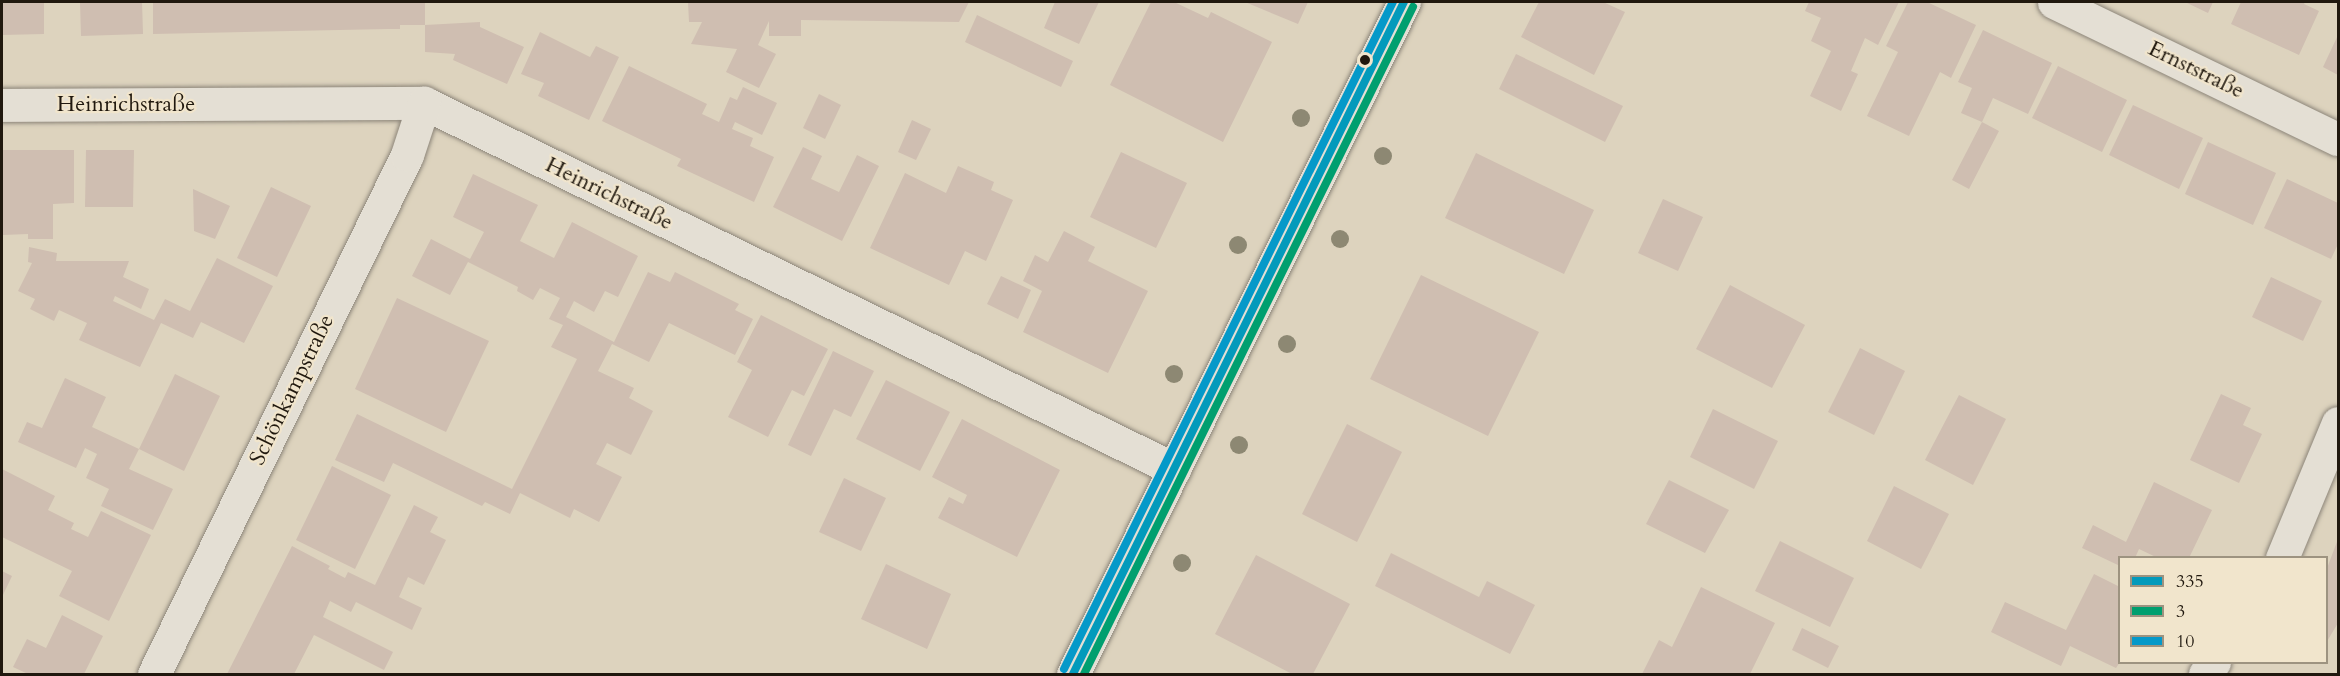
<!DOCTYPE html>
<html>
<head>
<meta charset="utf-8">
<style>
	body { margin:0 }
	#map { position:relative; width:2340px; height:676px; overflow:hidden; background:#ddd3be; font-family:Cardo,serif }
	div>[style] { position:absolute }
	[style*='--x'] { left:calc(var(--x)*1px); top:calc(var(--y)*1px); width:calc(var(--w)*1px); rotate:calc(var(--a)*1deg) }
	.building>* { inset:0; background:#cfbeb1 }
	.roads { filter:drop-shadow(0 0 2px #8c8579) drop-shadow(0 0 2px #8c8579) }
	.minor>* { height:33px; margin:-16.5px; padding:0 16.5px; transform-origin:16.5px; border-radius:16.5px; background:#e4dfd4 }
	.secondary>* { height:33px; margin:-16.5px; padding:0 16.5px; transform-origin:16.5px; border-radius:16.5px; background:#e4dfd4 }
	.bus-1>* { height:8px; margin:-4px; padding:0 4px; transform-origin:4px; border-radius:4px; background:#039abb }
	.bus-2>* { height:8px; margin:-4px; padding:0 4px; transform-origin:4px; border-radius:4px; background:#009f6f }
	.bus-3>* { height:8px; margin:-4px; padding:0 4px; transform-origin:4px; border-radius:4px; background:#0599c9 }
	.trees>* { width:18px; height:18px; margin:-9px; border-radius:50%; background:#8d8873 }
	.dots>* { width:16px; height:16px; translate:-50% -50%; box-sizing:border-box; border:3px solid #f1e5cc; border-radius:50% }
	span { translate:-50% -50%; white-space:nowrap; text-align:center; line-height:1.15; -webkit-text-stroke:4.5px #f1e5cc; paint-order:stroke }
	.street-label { font-size:22px; color:#20180e }
	.frame { position:absolute; inset:0; border:3px solid #20180e; pointer-events:none }
	.legend { position:absolute; left:2118px; top:556px; width:210px; height:108px; box-sizing:border-box; background:#f1e5cc; border:2px solid #9d9380; margin:0; padding:8px 10px; list-style:none; font-size:18px; color:#20180e }
	.legend li { display:flex; align-items:center; gap:12px; height:30px }
	.legend b { width:30px; border:2px solid #9d9380 }
</style>
</head>
<body>
<div id="map">
	<div class="building">
		<i style="clip-path:polygon(2px 2px,44px 2px,44px 34px,2px 35px)"></i>
		<i style="clip-path:polygon(80px 2px,142px 2px,143px 34px,81px 36px)"></i>
		<i style="clip-path:polygon(153px 2px,425px 2px,425px 25px,400px 25px,400px 29px,388px 29px,153px 34px)"></i>
		<i style="clip-path:polygon(688px 2px,969px 2px,959px 22px,801px 20px,801px 36px,769px 36px,769px 21px,758px 45px,776px 54px,759px 88px,726px 72px,737px 49px,691px 44px,702px 22px,689px 22px)"></i>
		<i style="clip-path:polygon(1055px 2px,1099px 2px,1079px 44px,1044px 28px)"></i>
		<i style="clip-path:polygon(1151px 2px,1174px 2px,1208px 18px,1211px 12px,1272px 42px,1223px 142px,1110px 85px)"></i>
		<i style="clip-path:polygon(1245px 2px,1308px 2px,1298px 24px)"></i>
		<i style="clip-path:polygon(1539px 2px,1603px 2px,1625px 12px,1594px 75px,1521px 37px)"></i>
		<i style="clip-path:polygon(1809px 2px,1899px 2px,1878px 45px,1865px 38px,1851px 71px,1858px 74px,1841px 111px,1810px 96px,1831px 51px,1811px 41px,1821px 18px,1805px 11px)"></i>
		<i style="clip-path:polygon(1908px 2px,1927px 2px,1976px 25px,1951px 78px,1940px 72px,1909px 136px,1867px 116px,1898px 52px,1886px 46px)"></i>
		<i style="clip-path:polygon(2185px 2px,2213px 2px,2208px 13px)"></i>
		<i style="clip-path:polygon(2241px 2px,2305px 2px,2304px 4px,2319px 11px,2299px 55px,2231px 24px)"></i>
		<i style="clip-path:polygon(977px 15px,1073px 61px,1061px 87px,965px 42px)"></i>
		<i style="clip-path:polygon(480px 22px,480px 27px,524px 47px,507px 84px,453px 60px,455px 54px,425px 52px,425px 25px)"></i>
		<i style="clip-path:polygon(1983px 30px,2052px 63px,2028px 114px,1993px 98px,1982px 122px,1999px 131px,1969px 189px,1952px 180px,1982px 122px,1961px 113px,1972px 88px,1958px 82px)"></i>
		<i style="clip-path:polygon(540px 32px,590px 57px,596px 46px,619px 57px,589px 120px,538px 96px,544px 83px,521px 74px)"></i>
		<i style="clip-path:polygon(2338px 35px,2338px 75px,2323px 67px)"></i>
		<i style="clip-path:polygon(1516px 54px,1623px 106px,1605px 142px,1499px 89px)"></i>
		<i style="clip-path:polygon(629px 66px,707px 104px,702px 114px,719px 122px,730px 97px,737px 100px,743px 87px,777px 103px,762px 135px,735px 122px,732px 129px,753px 138px,750px 146px,774px 157px,754px 202px,677px 166px,681px 159px,602px 121px)"></i>
		<i style="clip-path:polygon(2058px 66px,2127px 100px,2102px 152px,2032px 118px)"></i>
		<i style="clip-path:polygon(819px 94px,841px 105px,825px 139px,803px 128px)"></i>
		<i style="clip-path:polygon(2133px 105px,2203px 138px,2179px 189px,2109px 155px)"></i>
		<i style="clip-path:polygon(912px 120px,931px 129px,916px 160px,898px 152px)"></i>
		<i style="clip-path:polygon(2208px 142px,2276px 173px,2253px 225px,2185px 194px)"></i>
		<i style="clip-path:polygon(803px 147px,822px 156px,811px 179px,839px 192px,857px 155px,879px 166px,842px 241px,773px 207px)"></i>
		<i style="clip-path:polygon(2px 150px,74px 150px,74px 203px,53px 204px,53px 239px,28px 239px,28px 234px,3px 235px)"></i>
		<i style="clip-path:polygon(86px 150px,134px 150px,133px 207px,85px 207px)"></i>
		<i style="clip-path:polygon(1121px 152px,1187px 183px,1156px 248px,1090px 217px)"></i>
		<i style="clip-path:polygon(1476px 153px,1594px 210px,1564px 274px,1445px 218px)"></i>
		<i style="clip-path:polygon(958px 166px,994px 182px,991px 190px,1013px 200px,986px 261px,965px 251px,949px 285px,870px 248px,905px 173px,946px 193px)"></i>
		<i style="clip-path:polygon(473px 174px,538px 205px,520px 241px,554px 258px,572px 222px,638px 256px,618px 297px,605px 291px,594px 312px,574px 301px,566px 317px,614px 342px,648px 272px,670px 282px,675px 272px,739px 304px,735px 310px,753px 319px,735px 355px,669px 323px,649px 362px,612px 344px,598px 371px,634px 388px,629px 398px,653px 411px,631px 455px,607px 443px,596px 464px,622px 477px,599px 522px,574px 509px,570px 518px,520px 493px,510px 514px,485px 502px,482px 506px,393px 463px,384px 482px,335px 460px,357px 414px,512px 489px,577px 359px,551px 347px,563px 325px,549px 319px,560px 298px,540px 288px,533px 300px,517px 291px,518px 287px,468px 262px,450px 295px,412px 276px,431px 239px,470px 259px,484px 232px,453px 217px)"></i>
		<i style="clip-path:polygon(2287px 179px,2338px 203px,2338px 244px,2331px 259px,2264px 228px)"></i>
		<i style="clip-path:polygon(271px 187px,311px 206px,277px 277px,237px 258px)"></i>
		<i style="clip-path:polygon(193px 189px,230px 206px,215px 239px,194px 231px)"></i>
		<i style="clip-path:polygon(1663px 199px,1703px 217px,1678px 271px,1638px 253px)"></i>
		<i style="clip-path:polygon(1064px 231px,1095px 247px,1088px 261px,1148px 291px,1108px 373px,1023px 332px,1042px 291px,1023px 281px,1035px 255px,1048px 262px)"></i>
		<i style="clip-path:polygon(29px 247px,57px 253px,56px 261px,129px 261px,123px 277px,149px 289px,141px 309px,115px 296px,113px 301px,154px 320px,165px 299px,190px 311px,217px 258px,273px 286px,244px 343px,201px 322px,193px 338px,161px 323px,140px 367px,79px 340px,87px 323px,59px 310px,54px 321px,30px 309px,35px 299px,18px 291px,32px 263px,28px 262px)"></i>
		<i style="clip-path:polygon(1421px 275px,1539px 332px,1488px 436px,1370px 379px)"></i>
		<i style="clip-path:polygon(1001px 276px,1031px 290px,1018px 319px,987px 304px)"></i>
		<i style="clip-path:polygon(2271px 277px,2322px 301px,2303px 341px,2252px 317px)"></i>
		<i style="clip-path:polygon(1730px 285px,1805px 325px,1772px 388px,1696px 349px)"></i>
		<i style="clip-path:polygon(397px 298px,489px 341px,446px 432px,355px 389px)"></i>
		<i style="clip-path:polygon(761px 315px,828px 349px,804px 396px,792px 390px,768px 437px,728px 417px,752px 370px,737px 362px)"></i>
		<i style="clip-path:polygon(1860px 348px,1905px 371px,1874px 435px,1828px 412px)"></i>
		<i style="clip-path:polygon(833px 351px,874px 371px,851px 417px,834px 409px,811px 456px,788px 445px)"></i>
		<i style="clip-path:polygon(175px 374px,220px 396px,184px 471px,139px 449px)"></i>
		<i style="clip-path:polygon(65px 378px,106px 397px,92px 427px,139px 449px,129px 469px,173px 489px,153px 530px,101px 506px,109px 489px,86px 478px,97px 454px,85px 448px,76px 468px,18px 442px,27px 422px,42px 428px)"></i>
		<i style="clip-path:polygon(886px 380px,950px 412px,920px 471px,856px 439px)"></i>
		<i style="clip-path:polygon(2221px 394px,2251px 408px,2243px 425px,2262px 434px,2239px 483px,2190px 460px)"></i>
		<i style="clip-path:polygon(1959px 395px,2006px 419px,1973px 485px,1925px 460px)"></i>
		<i style="clip-path:polygon(1713px 409px,1778px 441px,1754px 489px,1690px 457px)"></i>
		<i style="clip-path:polygon(962px 419px,1060px 470px,1017px 557px,938px 518px,949px 497px,963px 504px,967px 495px,932px 477px)"></i>
		<i style="clip-path:polygon(1347px 424px,1402px 452px,1357px 542px,1302px 514px)"></i>
		<i style="clip-path:polygon(332px 466px,391px 495px,355px 569px,296px 540px)"></i>
		<i style="clip-path:polygon(2px 469px,55px 496px,48px 510px,74px 523px,71px 529px,88px 537px,101px 511px,151px 535px,109px 621px,59px 596px,72px 571px,2px 537px)"></i>
		<i style="clip-path:polygon(844px 478px,886px 498px,861px 551px,819px 532px)"></i>
		<i style="clip-path:polygon(1669px 480px,1729px 510px,1705px 553px,1646px 524px)"></i>
		<i style="clip-path:polygon(2154px 482px,2212px 510px,2189px 558px,2158px 558px,2139px 549px,2135px 558px,2120px 558px,2120px 566px,2082px 548px,2093px 525px,2126px 542px)"></i>
		<i style="clip-path:polygon(1894px 486px,1949px 514px,1921px 569px,1867px 541px)"></i>
		<i style="clip-path:polygon(414px 505px,438px 517px,430px 532px,446px 540px,424px 585px,408px 577px,399px 597px,422px 608px,412px 630px,356px 602px,351px 612px,330px 601px,323px 617px,393px 652px,384px 670px,314px 635px,294px 674px,227px 674px,292px 546px,330px 566px,328px 569px,345px 578px,348px 572px,375px 585px)"></i>
		<i style="clip-path:polygon(2338px 539px,2338px 623px,2326px 643px,2326px 571px)"></i>
		<i style="clip-path:polygon(1780px 541px,1854px 578px,1830px 627px,1755px 591px)"></i>
		<i style="clip-path:polygon(1391px 553px,1479px 597px,1487px 581px,1535px 605px,1510px 654px,1375px 586px)"></i>
		<i style="clip-path:polygon(1256px 555px,1350px 604px,1313px 674px,1292px 674px,1215px 634px)"></i>
		<i style="clip-path:polygon(886px 564px,951px 594px,927px 649px,861px 619px)"></i>
		<i style="clip-path:polygon(2px 571px,12px 576px,2px 597px)"></i>
		<i style="clip-path:polygon(2094px 574px,2120px 587px,2120px 662px,2116px 668px,2070px 646px,2061px 666px,1991px 632px,2005px 602px,2066px 630px)"></i>
		<i style="clip-path:polygon(1701px 587px,1775px 623px,1750px 674px,1642px 674px,1659px 640px,1672px 647px)"></i>
		<i style="clip-path:polygon(62px 615px,103px 636px,84px 674px,28px 674px,13px 667px,27px 639px,46px 648px)"></i>
		<i style="clip-path:polygon(1802px 628px,1839px 646px,1828px 668px,1792px 650px)"></i>
	</div>
	<div class="roads">
		<div class="minor">
			<i style="--x:2054;--y:2;--w:315;--a:25.8"></i>
			<i style="--x:2;--y:105;--w:422;--a:-0.3"></i>
			<i style="--x:424;--y:103;--w:835;--a:26.01"></i>
			<i style="--x:2282;--y:558;--w:146;--a:-67.5"></i>
			<i style="--x:154;--y:674;--w:577;--a:-64.01"></i>
			<i style="--x:407;--y:155;--w:55;--a:-71.9"></i>
			<i style="--x:2205;--y:674;--w:15;--a:-53"></i>
		</div>
		<div class="secondary">
			<i style="--x:1073;--y:674;--w:749;--a:-63.78"></i>
		</div>
	</div>
	<div class="bus-1">
		<i style="--x:1073;--y:674;--w:749;--a:-63.78"></i>
	</div>
	<div class="bus-2">
		<i style="--x:1084;--y:674;--w:744;--a:-63.75"></i>
	</div>
	<div class="bus-3">
		<i style="--x:1064;--y:669;--w:744;--a:-63.75"></i>
	</div>
	<div class="trees">
		<i style="left:1301px;top:118px"></i>
		<i style="left:1383px;top:156px"></i>
		<i style="left:1340px;top:239px"></i>
		<i style="left:1238px;top:245px"></i>
		<i style="left:1287px;top:344px"></i>
		<i style="left:1174px;top:374px"></i>
		<i style="left:1239px;top:445px"></i>
		<i style="left:1182px;top:563px"></i>
	</div>
	<div class="dots">
		<i style="left:1365px;top:60px;background:#20180e"></i>
	</div>
	<div class="street-label">
		<span style="left:2196px;top:70px;rotate:26deg">Ernststraße</span>
		<span style="left:126px;top:105px">Heinrichstraße</span>
		<span style="left:609px;top:194px;rotate:26deg">Heinrichstraße</span>
		<span style="left:292px;top:390px;rotate:-64deg">Schönkampstraße</span>
	</div>
	<div class="frame"></div>
	<ul class="legend">
	<li><b style="height:8px;background:#039abb"></b>335</li>
	<li><b style="height:8px;background:#009f6f"></b>3</li>
	<li><b style="height:8px;background:#0599c9"></b>10</li>
	</ul>
</div>
</body>
</html>
